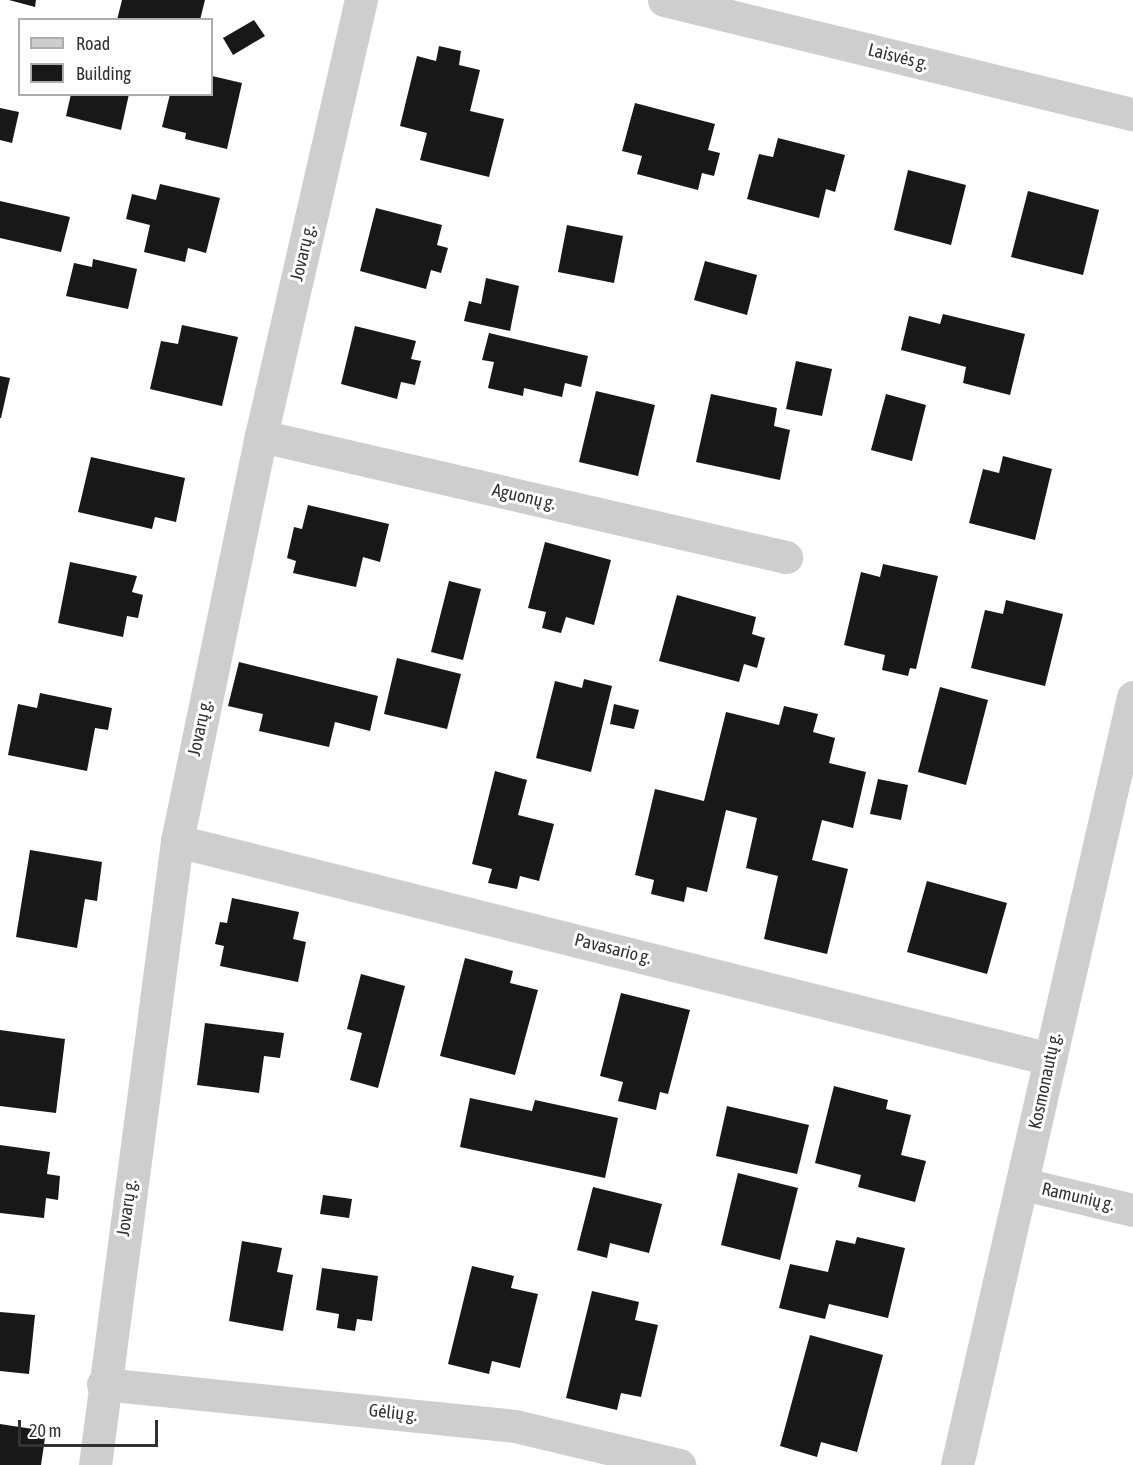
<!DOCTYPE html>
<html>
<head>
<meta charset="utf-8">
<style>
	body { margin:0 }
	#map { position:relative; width:1133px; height:1465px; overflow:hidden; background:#fff; font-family:"Asap Condensed",sans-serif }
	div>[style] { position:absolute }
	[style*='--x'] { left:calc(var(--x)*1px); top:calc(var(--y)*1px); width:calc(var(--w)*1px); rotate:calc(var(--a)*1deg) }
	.building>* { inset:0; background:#181818 }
	.street>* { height:33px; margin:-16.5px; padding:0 16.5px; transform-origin:16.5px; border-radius:16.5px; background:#cecece }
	span { translate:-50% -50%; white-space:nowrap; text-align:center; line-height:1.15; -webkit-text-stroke:6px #fff; paint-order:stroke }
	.street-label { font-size:18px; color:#313131 }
	.legend { position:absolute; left:18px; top:18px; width:195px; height:78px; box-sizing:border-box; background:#fff; border:2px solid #adadad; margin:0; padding:8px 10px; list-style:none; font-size:18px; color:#313131 }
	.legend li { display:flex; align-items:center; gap:12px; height:30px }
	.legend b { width:30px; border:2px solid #adadad }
	.scale { position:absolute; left:18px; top:1420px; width:140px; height:27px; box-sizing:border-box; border:3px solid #313131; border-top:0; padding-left:8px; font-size:18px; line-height:21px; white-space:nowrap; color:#313131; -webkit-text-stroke:4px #fff; paint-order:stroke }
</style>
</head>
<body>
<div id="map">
	<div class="building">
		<i style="clip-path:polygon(9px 0,36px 0,35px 7px)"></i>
		<i style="clip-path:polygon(122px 0,205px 0,200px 20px,117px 20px)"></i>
		<i style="clip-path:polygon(254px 20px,265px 36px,233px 55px,223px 38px)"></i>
		<i style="clip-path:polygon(439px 46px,461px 51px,459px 65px,480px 70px,470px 111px,504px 119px,489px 177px,420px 160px,427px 133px,400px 126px,417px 56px,436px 61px)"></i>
		<i style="clip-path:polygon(212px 76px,242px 83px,227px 149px,185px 139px,186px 133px,162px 127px,170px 94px,212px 94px)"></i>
		<i style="clip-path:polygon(71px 94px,129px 94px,121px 130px,66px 116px)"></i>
		<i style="clip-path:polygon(635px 103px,715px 124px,708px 150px,720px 153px,714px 176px,702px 173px,698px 190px,637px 174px,642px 156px,622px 151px)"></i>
		<i style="clip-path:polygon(0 108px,19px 112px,12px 143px,0 140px)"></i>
		<i style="clip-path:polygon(778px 138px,845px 155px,835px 192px,826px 189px,819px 218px,747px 199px,759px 154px,773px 157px)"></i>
		<i style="clip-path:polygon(908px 170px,966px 185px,951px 245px,894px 230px)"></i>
		<i style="clip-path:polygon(160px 184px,220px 198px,206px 253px,188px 248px,185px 262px,144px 252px,150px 225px,126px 219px,132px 194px,156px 200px)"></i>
		<i style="clip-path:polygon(1028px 191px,1099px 210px,1083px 275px,1011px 257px)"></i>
		<i style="clip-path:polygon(0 201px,70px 217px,61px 252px,0 238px)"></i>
		<i style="clip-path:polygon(376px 208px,442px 225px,437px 245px,448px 248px,441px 273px,431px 270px,426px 289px,360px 271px)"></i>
		<i style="clip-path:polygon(567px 225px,623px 236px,614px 283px,558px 272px)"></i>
		<i style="clip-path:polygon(93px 259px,137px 269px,128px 309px,66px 296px,74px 263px,92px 267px)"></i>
		<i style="clip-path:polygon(705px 261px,757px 275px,747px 315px,694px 300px)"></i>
		<i style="clip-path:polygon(486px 278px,519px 286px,510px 331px,464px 321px,469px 301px,481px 304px)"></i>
		<i style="clip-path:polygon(943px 314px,1025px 334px,1010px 395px,963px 383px,966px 367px,901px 350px,909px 316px,940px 324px)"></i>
		<i style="clip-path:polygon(182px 325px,238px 337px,222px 406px,150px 389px,161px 341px,178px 344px)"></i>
		<i style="clip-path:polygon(355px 326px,416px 341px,411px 359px,421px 361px,415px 385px,401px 382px,397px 399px,341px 384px)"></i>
		<i style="clip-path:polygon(489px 333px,588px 356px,581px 387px,565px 383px,562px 397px,524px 388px,523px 396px,488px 388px,494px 362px,482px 360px)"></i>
		<i style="clip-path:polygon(796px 361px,832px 369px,822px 416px,786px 409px)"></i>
		<i style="clip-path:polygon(0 376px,10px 378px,1px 418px,0 418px)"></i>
		<i style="clip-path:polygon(596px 391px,655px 405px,638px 476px,579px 462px)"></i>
		<i style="clip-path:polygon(711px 394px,777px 408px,774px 426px,790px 430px,780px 480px,696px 462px)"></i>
		<i style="clip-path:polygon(886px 394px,926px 405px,912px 461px,871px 450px)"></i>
		<i style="clip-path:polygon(1003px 456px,1052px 469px,1035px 540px,969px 523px,983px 469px,999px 473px)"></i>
		<i style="clip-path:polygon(91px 457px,185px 478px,176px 522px,155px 517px,152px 529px,78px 512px)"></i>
		<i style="clip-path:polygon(308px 505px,389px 524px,380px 562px,363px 557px,356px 587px,293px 573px,296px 561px,287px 558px,294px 527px,302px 529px)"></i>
		<i style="clip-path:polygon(545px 542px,611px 560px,594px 625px,566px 617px,561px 633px,542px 628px,546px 612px,528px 608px)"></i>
		<i style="clip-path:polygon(70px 562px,137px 576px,132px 592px,143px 595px,138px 618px,127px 616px,123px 637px,58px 623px)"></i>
		<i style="clip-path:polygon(883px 564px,938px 576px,916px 669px,910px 668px,908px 676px,882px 670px,885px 655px,844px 645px,861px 572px,880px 577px)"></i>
		<i style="clip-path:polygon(449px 581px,481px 589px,463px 660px,431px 652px)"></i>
		<i style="clip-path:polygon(677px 595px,756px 617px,752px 634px,765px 638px,757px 668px,744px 664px,739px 682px,659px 661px)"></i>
		<i style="clip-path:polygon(1006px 600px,1063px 614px,1045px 686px,971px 668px,985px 610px,1003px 614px)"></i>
		<i style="clip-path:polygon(397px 658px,461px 674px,447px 729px,384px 714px)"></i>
		<i style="clip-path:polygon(239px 662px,378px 696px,370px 731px,335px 722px,329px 747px,259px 731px,263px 714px,228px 706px)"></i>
		<i style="clip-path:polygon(584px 679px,612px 686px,591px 772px,536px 758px,555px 681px,582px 688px)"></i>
		<i style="clip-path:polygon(940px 687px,988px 700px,966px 785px,918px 772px)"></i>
		<i style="clip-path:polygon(40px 693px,112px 708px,108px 730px,95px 728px,87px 771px,8px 755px,18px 704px,37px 708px)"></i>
		<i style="clip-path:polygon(614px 704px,639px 710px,634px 729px,610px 724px)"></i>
		<i style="clip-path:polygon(784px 706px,818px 714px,813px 732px,835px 738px,829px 763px,866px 772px,853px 828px,822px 820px,812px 860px,848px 869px,827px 954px,764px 939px,778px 876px,746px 868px,757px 818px,726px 810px,707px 892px,687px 887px,684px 902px,651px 894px,654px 880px,635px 875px,655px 789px,704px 801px,726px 712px,779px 725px)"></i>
		<i style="clip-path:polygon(495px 771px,527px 780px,518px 815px,554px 824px,539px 881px,520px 876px,517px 889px,488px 883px,492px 869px,472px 864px)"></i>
		<i style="clip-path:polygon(878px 779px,908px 785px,901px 820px,870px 814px)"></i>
		<i style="clip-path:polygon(30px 850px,102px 862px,97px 901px,85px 899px,77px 948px,16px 937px)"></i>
		<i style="clip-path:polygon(927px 881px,1007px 903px,987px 974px,907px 952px)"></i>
		<i style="clip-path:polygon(232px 898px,299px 912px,293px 939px,306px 942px,298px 982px,220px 966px,224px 946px,215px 944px,220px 922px,227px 923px)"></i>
		<i style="clip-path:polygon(465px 958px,513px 971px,510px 983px,538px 990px,515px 1075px,440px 1056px)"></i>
		<i style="clip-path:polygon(361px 974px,405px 986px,378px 1088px,350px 1080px,362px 1033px,347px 1029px)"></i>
		<i style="clip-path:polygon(621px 993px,690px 1010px,668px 1094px,660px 1092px,656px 1110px,618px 1101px,623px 1082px,600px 1076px)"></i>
		<i style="clip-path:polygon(205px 1023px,284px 1033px,280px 1058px,264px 1056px,259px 1093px,197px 1085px)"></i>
		<i style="clip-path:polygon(0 1030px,65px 1039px,56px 1113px,0 1106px)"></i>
		<i style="clip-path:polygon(834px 1086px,888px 1100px,886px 1109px,911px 1115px,901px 1155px,926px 1161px,915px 1202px,858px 1187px,861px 1175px,815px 1163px)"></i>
		<i style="clip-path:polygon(470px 1098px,532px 1111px,535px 1100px,618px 1118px,605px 1178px,460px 1147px)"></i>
		<i style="clip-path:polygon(727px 1106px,809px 1125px,797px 1174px,716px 1156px)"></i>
		<i style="clip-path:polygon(0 1145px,50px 1152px,47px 1174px,60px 1176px,58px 1200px,46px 1198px,44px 1218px,0 1213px)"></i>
		<i style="clip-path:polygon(738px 1173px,798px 1188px,780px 1260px,721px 1245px)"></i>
		<i style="clip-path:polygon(593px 1187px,662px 1204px,649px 1253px,610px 1243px,607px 1258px,577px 1250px)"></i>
		<i style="clip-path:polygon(323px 1195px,352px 1199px,349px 1218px,320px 1214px)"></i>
		<i style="clip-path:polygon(857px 1237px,905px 1248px,888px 1318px,829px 1304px,825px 1319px,779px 1308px,790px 1264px,828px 1272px,836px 1240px,855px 1244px)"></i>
		<i style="clip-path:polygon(242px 1241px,282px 1248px,277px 1272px,293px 1275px,283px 1331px,229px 1321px)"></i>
		<i style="clip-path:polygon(472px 1266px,514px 1276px,511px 1288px,538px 1294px,520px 1368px,492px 1361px,489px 1374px,448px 1364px)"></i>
		<i style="clip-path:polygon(322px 1268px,378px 1276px,372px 1321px,357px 1319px,355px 1331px,337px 1328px,339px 1314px,316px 1310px)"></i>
		<i style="clip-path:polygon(592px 1291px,639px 1302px,635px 1320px,658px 1325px,641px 1397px,621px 1393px,617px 1410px,566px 1398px)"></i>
		<i style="clip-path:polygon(0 1312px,35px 1315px,29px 1374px,0 1371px)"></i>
		<i style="clip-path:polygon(810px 1335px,883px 1355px,857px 1452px,821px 1442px,817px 1457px,780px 1446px)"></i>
		<i style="clip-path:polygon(0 1424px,46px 1431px,41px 1465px,0 1465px)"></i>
	</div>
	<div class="street">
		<i style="--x:664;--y:0;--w:483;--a:13.7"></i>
		<i style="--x:261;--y:436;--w:539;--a:12.98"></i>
		<i style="--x:177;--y:841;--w:900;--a:14.02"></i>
		<i style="--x:1023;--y:1184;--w:113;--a:13.3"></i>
		<i style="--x:103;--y:1384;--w:414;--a:5.8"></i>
		<i style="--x:515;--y:1426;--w:169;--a:13.4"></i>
		<i style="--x:95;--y:1465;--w:629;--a:-82.51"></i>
		<i style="--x:177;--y:841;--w:414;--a:-78.3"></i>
		<i style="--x:261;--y:436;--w:447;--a:-77.1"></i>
		<i style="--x:957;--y:1465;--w:788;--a:-77.09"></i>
	</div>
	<div class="street-label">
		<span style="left:898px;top:57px;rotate:14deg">Laisvės g.</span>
		<span style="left:303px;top:253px;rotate:-77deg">Jovarų g.</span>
		<span style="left:524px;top:497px;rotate:13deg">Aguonų g.</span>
		<span style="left:200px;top:728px;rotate:-78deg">Jovarų g.</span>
		<span style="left:613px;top:949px;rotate:14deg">Pavasario g.</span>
		<span style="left:1045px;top:1081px;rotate:-78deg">Kosmonautų g.</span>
		<span style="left:1078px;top:1197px;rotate:13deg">Ramunių g.</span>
		<span style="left:127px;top:1208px;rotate:-82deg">Jovarų g.</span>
		<span style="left:393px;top:1413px;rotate:6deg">Gėlių g.</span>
	</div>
	<ul class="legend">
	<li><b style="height:8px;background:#cecece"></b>Road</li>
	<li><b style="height:16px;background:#181818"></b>Building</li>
	</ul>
	<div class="scale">20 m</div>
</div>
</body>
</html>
